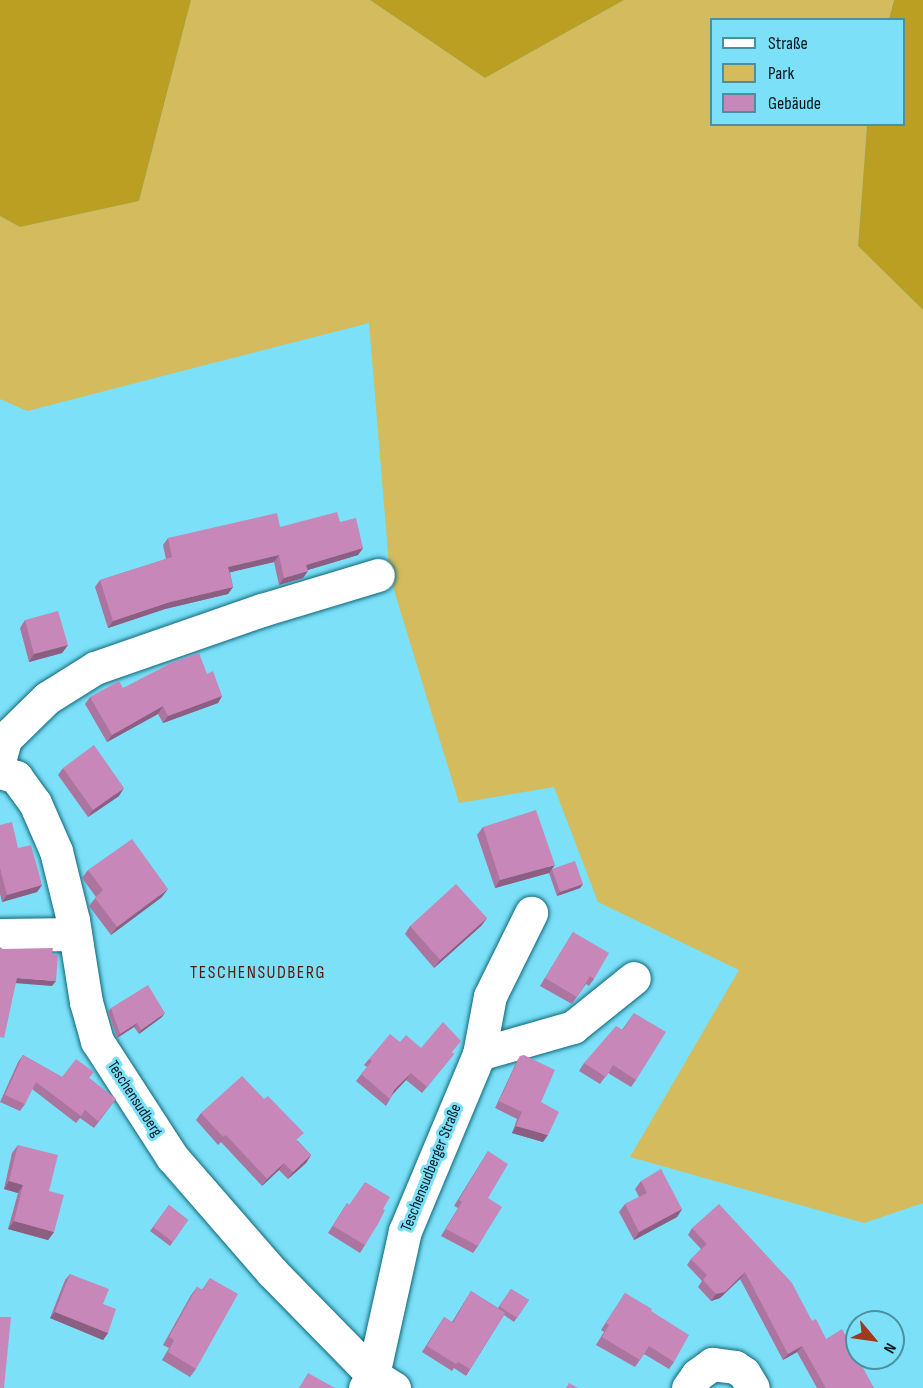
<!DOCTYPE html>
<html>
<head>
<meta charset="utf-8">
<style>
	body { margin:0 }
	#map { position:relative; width:923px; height:1388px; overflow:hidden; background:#7be0f8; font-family:"Sofia Sans Condensed",sans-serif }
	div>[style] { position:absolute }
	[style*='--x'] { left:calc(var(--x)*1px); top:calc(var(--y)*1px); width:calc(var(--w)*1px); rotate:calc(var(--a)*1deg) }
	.green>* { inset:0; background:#d3bb5e }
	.forest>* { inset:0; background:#ba9f22 }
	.roads { filter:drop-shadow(0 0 2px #0e6678) drop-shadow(0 0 2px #0e6678) }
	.minor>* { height:33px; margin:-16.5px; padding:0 16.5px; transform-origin:16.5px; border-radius:16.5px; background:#fff }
	.wall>* { inset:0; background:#ab759f }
	.shaded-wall>* { inset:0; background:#8b5f82 }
	.building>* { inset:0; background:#c788b9 }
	span { translate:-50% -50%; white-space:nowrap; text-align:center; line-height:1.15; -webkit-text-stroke:6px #7be0f8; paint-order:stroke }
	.street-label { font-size:16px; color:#02161b }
	.neighbourhood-label { font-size:18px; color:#5a1806; letter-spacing:1.5px }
	.legend { position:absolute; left:710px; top:18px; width:195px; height:108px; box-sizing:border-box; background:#7be0f8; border:2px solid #4b8fa0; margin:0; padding:8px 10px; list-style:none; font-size:18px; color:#02161b }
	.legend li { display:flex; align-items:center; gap:12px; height:30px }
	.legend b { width:30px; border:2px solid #4b8fa0 }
	.north { position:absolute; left:845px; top:1310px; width:60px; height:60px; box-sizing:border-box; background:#7be0f8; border:2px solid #4b8fa0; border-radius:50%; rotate:119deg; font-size:16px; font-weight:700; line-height:24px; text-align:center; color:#02161b }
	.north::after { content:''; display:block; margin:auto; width:21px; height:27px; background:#a1391e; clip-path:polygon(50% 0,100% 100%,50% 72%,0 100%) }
</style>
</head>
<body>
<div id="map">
	<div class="green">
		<i style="clip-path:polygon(191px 0,370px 0,485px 78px,624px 0,894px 0,889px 19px,712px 20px,712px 124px,867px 125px,858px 246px,923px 310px,923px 1203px,864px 1223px,630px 1157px,739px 970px,598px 902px,554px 787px,459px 803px,390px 577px,369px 323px,27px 411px,0 399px,0 216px,20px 227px,139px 201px)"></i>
	</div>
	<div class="forest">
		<i style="clip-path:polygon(0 0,191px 0,139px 201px,20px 227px,0 216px)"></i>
		<i style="clip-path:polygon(370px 0,624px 0,485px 78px)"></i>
		<i style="clip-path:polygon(894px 0,923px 0,923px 310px,858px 246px,867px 125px,904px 124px,904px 20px,889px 19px)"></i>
	</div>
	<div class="roads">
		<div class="minor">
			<i style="--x:0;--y:758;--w:20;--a:-75"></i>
			<i style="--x:5;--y:739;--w:59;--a:-44.3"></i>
			<i style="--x:47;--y:698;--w:57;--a:-32"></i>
			<i style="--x:95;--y:668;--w:177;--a:-19.2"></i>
			<i style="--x:262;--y:610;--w:121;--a:-16.8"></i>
			<i style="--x:0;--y:772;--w:17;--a:17"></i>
			<i style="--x:16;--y:777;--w:32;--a:54"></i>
			<i style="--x:35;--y:803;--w:52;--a:66.4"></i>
			<i style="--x:56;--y:851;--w:71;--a:76.2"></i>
			<i style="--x:73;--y:920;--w:83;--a:81"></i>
			<i style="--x:86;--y:1002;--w:41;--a:74.2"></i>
			<i style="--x:97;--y:1041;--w:138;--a:57.1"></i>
			<i style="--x:172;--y:1157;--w:152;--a:49"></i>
			<i style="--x:272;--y:1272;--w:144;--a:45.6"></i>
			<i style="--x:373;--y:1375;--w:25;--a:32"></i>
			<i style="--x:0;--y:935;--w:75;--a:-0.8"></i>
			<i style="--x:479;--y:1054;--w:59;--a:-79.3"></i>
			<i style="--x:490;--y:996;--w:93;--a:-63.7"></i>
			<i style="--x:365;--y:1388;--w:15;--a:-58"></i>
			<i style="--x:373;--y:1375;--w:148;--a:-77.5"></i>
			<i style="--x:405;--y:1231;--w:192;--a:-67.3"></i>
			<i style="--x:479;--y:1054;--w:98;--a:-16"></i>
			<i style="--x:573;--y:1027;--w:78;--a:-38.8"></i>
			<i style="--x:688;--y:1388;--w:16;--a:-55"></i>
			<i style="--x:697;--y:1375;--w:19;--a:-36"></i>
			<i style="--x:712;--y:1364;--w:23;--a:7"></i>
			<i style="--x:735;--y:1367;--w:11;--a:34"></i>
			<i style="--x:744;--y:1373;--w:17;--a:59"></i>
		</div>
	</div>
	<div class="wall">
		<i style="clip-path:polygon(340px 522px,363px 548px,358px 555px,308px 570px,303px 578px,279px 585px,274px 562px,230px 572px,233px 587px,228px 594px,165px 609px,108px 628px,95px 587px,100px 580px,166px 559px,163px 545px,168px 538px,280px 527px)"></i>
		<i style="clip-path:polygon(25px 620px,68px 645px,62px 653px,29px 662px,20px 628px)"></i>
		<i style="clip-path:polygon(207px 674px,222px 696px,218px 703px,163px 723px,158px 714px,107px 742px,85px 704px,90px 697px,123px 688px)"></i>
		<i style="clip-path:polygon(63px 768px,119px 796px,88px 817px,58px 775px)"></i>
		<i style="clip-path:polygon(0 825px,18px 848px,42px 885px,37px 892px,2px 902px,0 894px)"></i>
		<i style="clip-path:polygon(483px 827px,552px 869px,583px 884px,580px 888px,557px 896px,549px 873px,495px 888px,477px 835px)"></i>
		<i style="clip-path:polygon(88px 870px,162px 897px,111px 935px,89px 906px,96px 897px,82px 878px)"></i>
		<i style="clip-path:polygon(487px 918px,481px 926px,434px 968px,405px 934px,410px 926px)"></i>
		<i style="clip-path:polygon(573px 932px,594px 979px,589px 986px,586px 984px,572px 1004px,540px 986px)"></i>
		<i style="clip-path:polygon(111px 1008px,162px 1017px,139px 1034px,134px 1027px,117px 1038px,108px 1012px)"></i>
		<i style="clip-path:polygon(634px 1013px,636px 1080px,631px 1087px,608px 1073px,600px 1084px,579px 1071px,584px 1063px,622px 1030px)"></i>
		<i style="clip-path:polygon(400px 1042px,421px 1048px,452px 1053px,454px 1054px,422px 1093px,406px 1080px,393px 1094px,386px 1106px,356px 1081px,367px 1067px,364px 1065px,369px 1059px)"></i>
		<i style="clip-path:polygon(23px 1055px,62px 1077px,89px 1078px,116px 1099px,94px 1128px,80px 1118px,76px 1123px,32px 1089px,25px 1104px,20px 1111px,0 1102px,18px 1062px)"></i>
		<i style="clip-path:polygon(520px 1056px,541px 1102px,543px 1142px,512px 1133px,517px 1119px,495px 1108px,516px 1063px)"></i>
		<i style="clip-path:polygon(201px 1113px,298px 1141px,311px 1155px,306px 1163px,288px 1179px,279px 1170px,262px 1186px,221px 1142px,218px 1145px,196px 1120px)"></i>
		<i style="clip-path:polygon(18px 1145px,49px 1191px,54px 1232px,48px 1240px,8px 1229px,18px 1193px,4px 1189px,12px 1153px)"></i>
		<i style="clip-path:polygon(488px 1151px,488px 1198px,478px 1246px,473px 1253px,441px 1236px,458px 1208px,454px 1206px)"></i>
		<i style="clip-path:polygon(641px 1181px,682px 1209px,677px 1217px,634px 1240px,619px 1212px,625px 1204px,639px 1197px,635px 1189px)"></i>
		<i style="clip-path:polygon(347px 1203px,349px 1205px,383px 1209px,365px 1245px,360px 1253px,328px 1233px)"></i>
		<i style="clip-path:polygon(169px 1205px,188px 1220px,170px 1246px,150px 1231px)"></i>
		<i style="clip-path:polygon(692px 1228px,812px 1321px,826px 1339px,874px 1388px,817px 1388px,797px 1352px,783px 1360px,740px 1279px,720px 1298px,711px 1301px,698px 1287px,702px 1281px,687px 1265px,691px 1259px,701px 1249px,688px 1235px)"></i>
		<i style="clip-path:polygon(70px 1274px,103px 1304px,108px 1333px,103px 1340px,50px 1318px,65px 1280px)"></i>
		<i style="clip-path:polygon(210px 1278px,196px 1369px,190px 1377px,162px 1360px,169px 1348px,163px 1345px,191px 1295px,197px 1287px,202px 1290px)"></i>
		<i style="clip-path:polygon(511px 1289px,529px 1300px,514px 1322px,504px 1315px,466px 1376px,454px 1368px,452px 1371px,422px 1352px,444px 1317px,452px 1322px,471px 1291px,498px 1308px)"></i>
		<i style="clip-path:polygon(625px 1293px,651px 1311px,674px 1362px,669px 1369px,644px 1354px,635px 1367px,596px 1345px,604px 1332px,601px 1330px)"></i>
	</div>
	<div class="shaded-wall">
		<i style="clip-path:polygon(363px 548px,358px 555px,301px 572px,306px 565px)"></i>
		<i style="clip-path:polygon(279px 555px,274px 562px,223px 574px,228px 567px)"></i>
		<i style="clip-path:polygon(308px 571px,303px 578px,279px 585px,284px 578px)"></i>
		<i style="clip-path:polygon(233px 587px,228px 594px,165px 609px,108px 628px,113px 621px,170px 602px)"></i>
		<i style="clip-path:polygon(68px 645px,62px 653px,29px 662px,34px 654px)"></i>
		<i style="clip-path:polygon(222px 696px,218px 703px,163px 723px,168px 716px)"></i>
		<i style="clip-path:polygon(163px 706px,158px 714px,107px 742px,112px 735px)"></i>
		<i style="clip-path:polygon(124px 788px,119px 796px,88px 817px,93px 810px)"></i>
		<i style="clip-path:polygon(555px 865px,549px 873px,495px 888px,500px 880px)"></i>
		<i style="clip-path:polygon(583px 884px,580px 888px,557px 896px,560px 892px)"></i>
		<i style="clip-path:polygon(42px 885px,37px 892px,2px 902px,7px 895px)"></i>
		<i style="clip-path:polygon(168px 889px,162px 897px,111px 935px,117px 927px)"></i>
		<i style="clip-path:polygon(487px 918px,481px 926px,434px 968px,440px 960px)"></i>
		<i style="clip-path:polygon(17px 978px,56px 981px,52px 986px,14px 983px)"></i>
		<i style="clip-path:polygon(165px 1013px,162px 1017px,139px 1034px,141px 1030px)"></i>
		<i style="clip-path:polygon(137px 1023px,134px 1027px,117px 1038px,120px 1034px)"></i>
		<i style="clip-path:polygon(411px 1073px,406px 1080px,390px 1097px,394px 1090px)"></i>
		<i style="clip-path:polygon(516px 1126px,548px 1135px,543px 1142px,512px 1133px)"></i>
		<i style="clip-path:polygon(311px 1155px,306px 1163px,288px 1179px,293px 1172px)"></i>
		<i style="clip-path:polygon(284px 1163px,279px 1170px,262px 1186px,267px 1179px)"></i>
		<i style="clip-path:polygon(9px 1181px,23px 1185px,18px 1193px,4px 1189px)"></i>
		<i style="clip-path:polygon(682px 1209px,677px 1217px,634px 1240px,639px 1232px)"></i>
		<i style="clip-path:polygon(14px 1221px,54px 1232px,48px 1240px,8px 1229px)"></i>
		<i style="clip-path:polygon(745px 1272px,740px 1279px,720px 1298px,711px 1301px,716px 1294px)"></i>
		<i style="clip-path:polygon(55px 1312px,108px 1333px,103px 1340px,50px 1318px)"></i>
		<i style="clip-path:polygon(802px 1346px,797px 1352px,783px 1360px,788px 1354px)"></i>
	</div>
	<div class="building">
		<i style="clip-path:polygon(337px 512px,340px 522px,356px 518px,363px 548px,306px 565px,308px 571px,284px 578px,279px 555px,228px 567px,233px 587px,170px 602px,113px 621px,100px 580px,172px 557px,168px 538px,277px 513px,280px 527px)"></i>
		<i style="clip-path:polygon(58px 611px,68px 645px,34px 654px,25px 620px)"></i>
		<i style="clip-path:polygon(199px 653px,207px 674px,213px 671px,222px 696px,168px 716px,163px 706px,112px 735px,90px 697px,119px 681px,123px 688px,173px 662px)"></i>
		<i style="clip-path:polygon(94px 745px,124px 788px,93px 810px,63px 768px)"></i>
		<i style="clip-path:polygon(536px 810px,555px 865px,500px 880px,483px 827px)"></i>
		<i style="clip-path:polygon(12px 822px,18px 848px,31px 845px,42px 885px,7px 895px,0 868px,0 825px)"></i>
		<i style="clip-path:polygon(132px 839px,168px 889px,117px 927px,95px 898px,103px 890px,88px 870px)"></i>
		<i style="clip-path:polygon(575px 861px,583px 884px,560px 892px,552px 869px)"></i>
		<i style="clip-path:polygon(456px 884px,487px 918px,440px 960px,410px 926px)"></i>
		<i style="clip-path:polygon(573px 932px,609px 953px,594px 979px,590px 976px,577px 997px,545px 978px)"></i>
		<i style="clip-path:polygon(0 947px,3px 949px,53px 948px,52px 954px,58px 955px,56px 981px,17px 978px,4px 1038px,0 1037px)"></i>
		<i style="clip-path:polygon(148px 985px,165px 1013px,141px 1030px,137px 1023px,120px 1034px,111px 1008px)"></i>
		<i style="clip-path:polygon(634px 1013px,666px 1032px,636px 1080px,613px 1065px,606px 1077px,584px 1063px,616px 1026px,623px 1030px)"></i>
		<i style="clip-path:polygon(443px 1022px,461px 1041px,452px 1052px,454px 1054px,427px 1087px,411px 1073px,394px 1090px,390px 1099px,361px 1074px,372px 1061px,369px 1059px,390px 1034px,400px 1042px,406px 1035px,421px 1048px)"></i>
		<i style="clip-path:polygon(23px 1055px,62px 1077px,76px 1059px,94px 1072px,89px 1078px,116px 1099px,98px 1121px,85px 1110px,81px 1116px,36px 1082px,25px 1104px,5px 1095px)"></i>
		<i style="clip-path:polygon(524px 1055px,555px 1070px,541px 1102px,559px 1112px,548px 1135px,516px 1126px,522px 1112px,499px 1101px,520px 1056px)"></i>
		<i style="clip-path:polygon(242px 1076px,264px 1099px,268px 1096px,304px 1133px,296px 1140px,311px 1155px,293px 1172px,284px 1163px,267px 1179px,226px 1135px,223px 1137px,201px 1113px)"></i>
		<i style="clip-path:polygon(18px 1145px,58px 1155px,49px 1191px,64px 1195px,54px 1232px,14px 1221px,23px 1185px,9px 1181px)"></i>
		<i style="clip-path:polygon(488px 1151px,508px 1164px,488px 1198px,502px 1207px,478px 1246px,446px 1229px,462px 1202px,459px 1200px)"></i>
		<i style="clip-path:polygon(661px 1169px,682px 1209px,639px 1232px,625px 1204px,647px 1193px,641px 1181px)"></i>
		<i style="clip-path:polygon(365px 1182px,390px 1197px,383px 1209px,385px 1210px,378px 1224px,365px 1245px,333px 1226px,347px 1203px,349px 1205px)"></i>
		<i style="clip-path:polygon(719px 1204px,792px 1283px,812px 1321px,816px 1319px,826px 1339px,842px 1329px,874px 1388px,826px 1388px,802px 1346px,788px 1354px,745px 1272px,725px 1292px,716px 1294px,703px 1280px,707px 1275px,691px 1259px,707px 1244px,692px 1228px)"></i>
		<i style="clip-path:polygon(169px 1205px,188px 1220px,173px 1242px,153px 1227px)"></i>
		<i style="clip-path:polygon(70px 1274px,109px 1289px,103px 1304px,116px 1309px,108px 1333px,55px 1312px)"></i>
		<i style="clip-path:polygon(210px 1278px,238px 1294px,196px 1369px,168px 1352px,174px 1340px,169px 1337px,197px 1287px,203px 1290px)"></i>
		<i style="clip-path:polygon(511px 1289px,529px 1300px,517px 1318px,499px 1306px)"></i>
		<i style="clip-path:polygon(471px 1291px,505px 1313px,470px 1369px,458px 1362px,456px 1364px,427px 1346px,444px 1317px,453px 1323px)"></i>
		<i style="clip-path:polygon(625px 1293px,652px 1309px,651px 1311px,689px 1335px,674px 1362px,649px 1346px,640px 1360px,602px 1337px,609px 1325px,606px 1323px)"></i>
		<i style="clip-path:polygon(0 1317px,11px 1317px,4px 1388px,0 1388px)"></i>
		<i style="clip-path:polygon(308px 1373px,335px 1388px,299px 1388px)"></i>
		<i style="clip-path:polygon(569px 1383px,578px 1388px,566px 1388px)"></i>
	</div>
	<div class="street-label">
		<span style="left:134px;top:1099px;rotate:57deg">Teschensudberg</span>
		<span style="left:432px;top:1168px;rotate:-68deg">Teschensudberger Straße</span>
	</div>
	<div class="neighbourhood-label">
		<span style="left:258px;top:973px">TESCHENSUDBERG</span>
	</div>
	<ul class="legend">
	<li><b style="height:8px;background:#fff"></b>Straße</li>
	<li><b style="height:16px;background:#d3bb5e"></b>Park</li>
	<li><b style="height:16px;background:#c788b9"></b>Gebäude</li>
	</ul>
	<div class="north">N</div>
</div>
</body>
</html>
